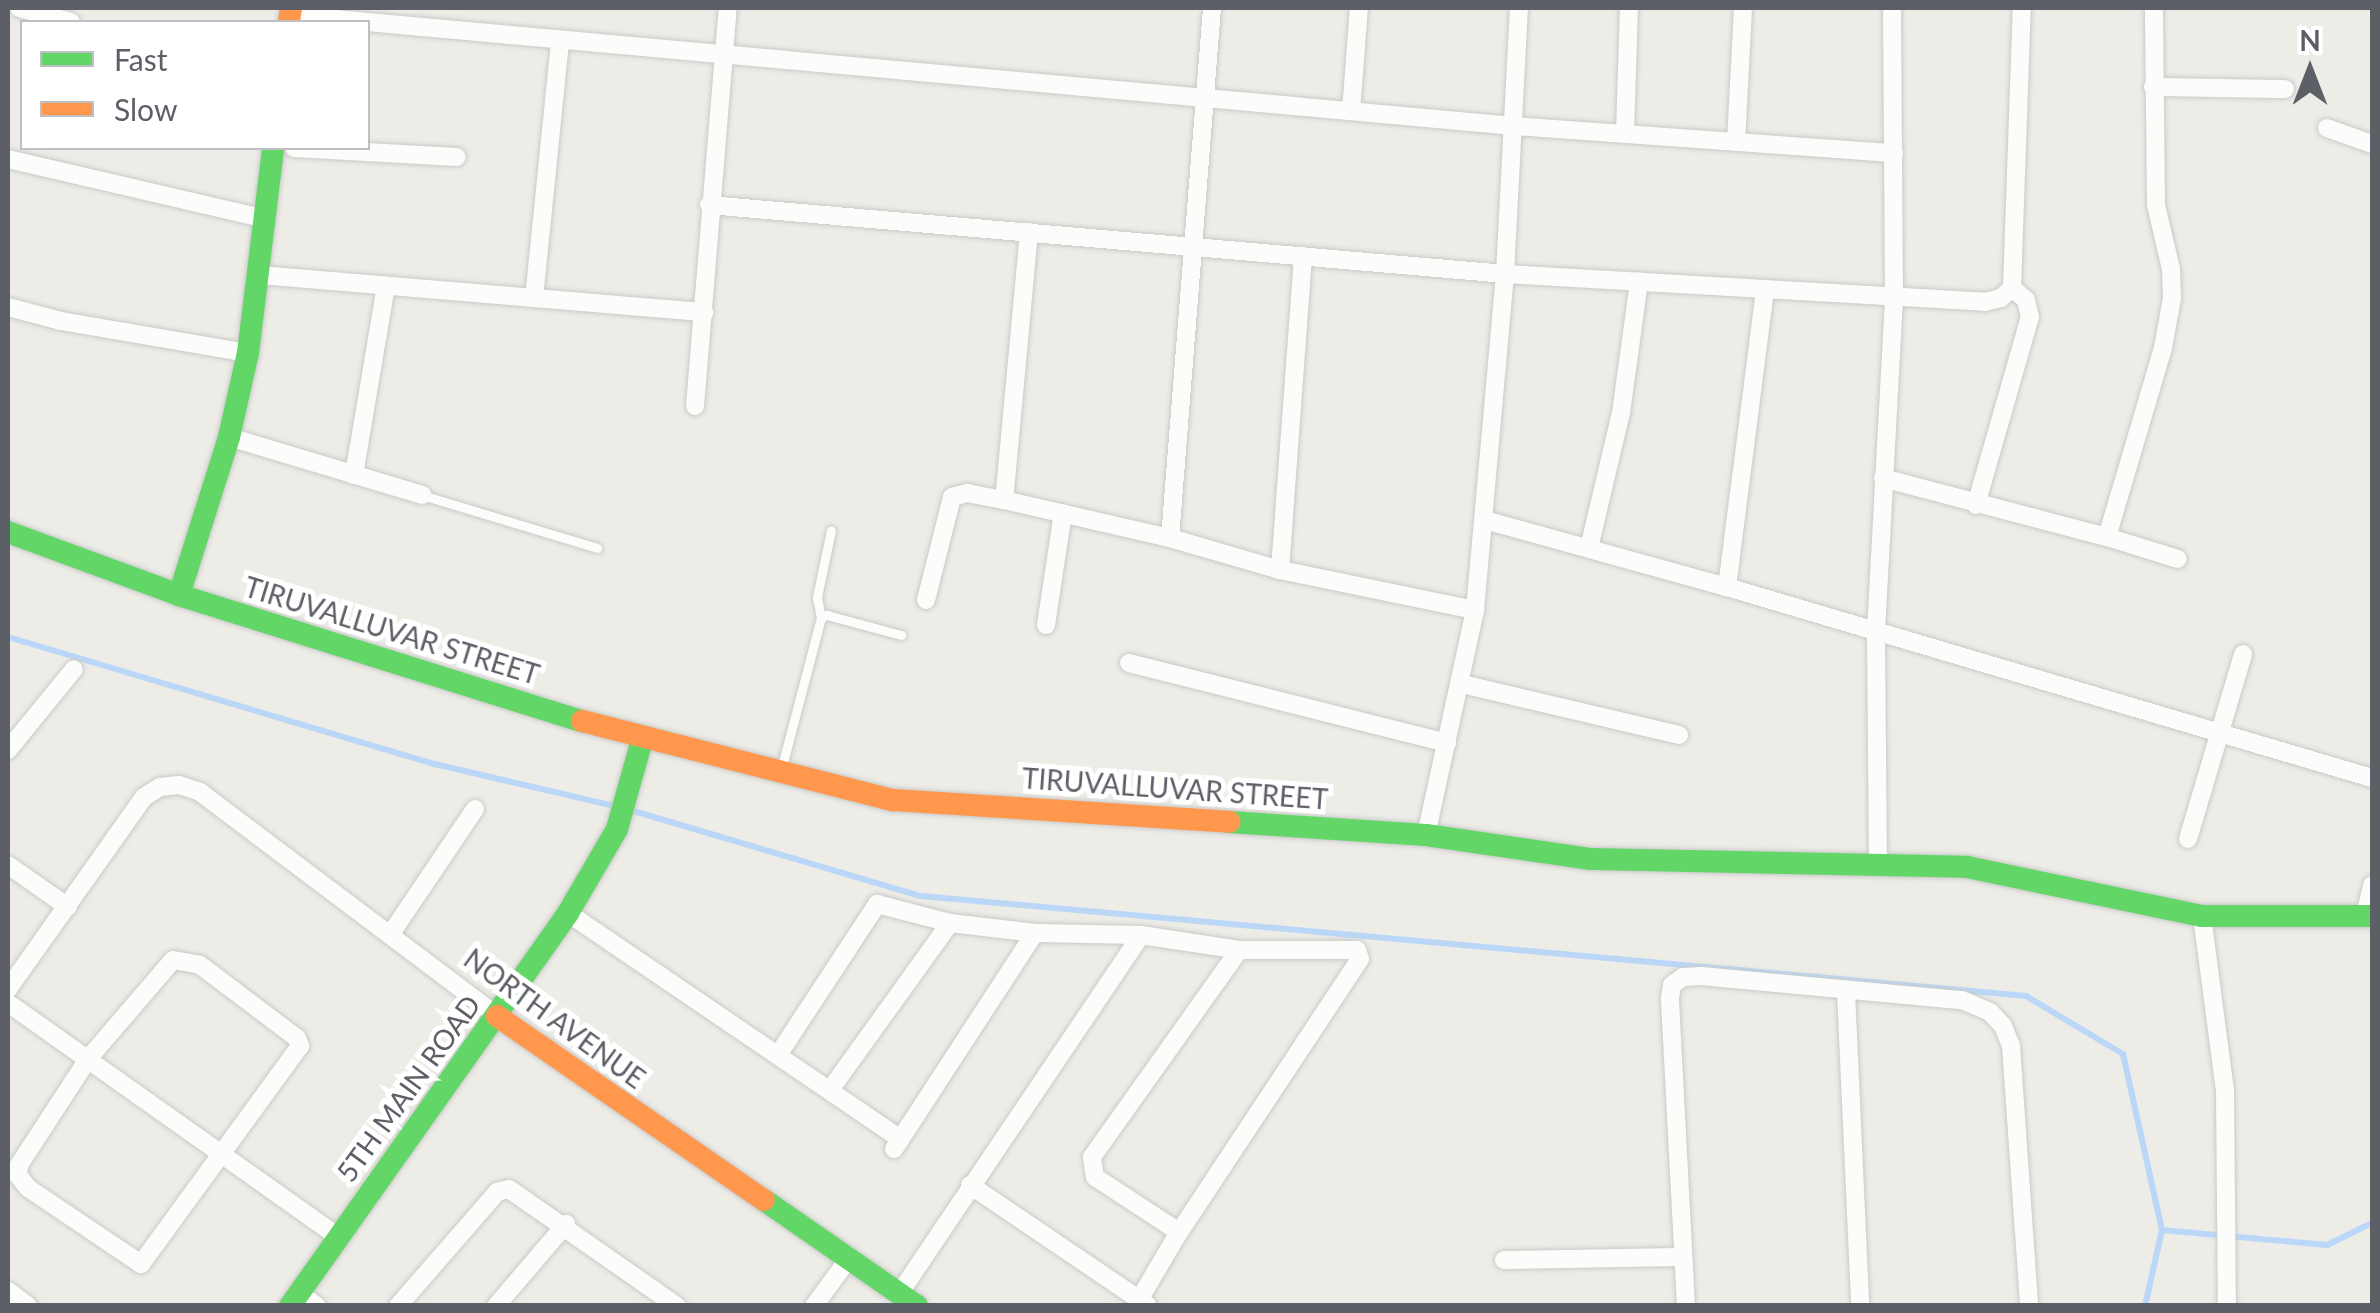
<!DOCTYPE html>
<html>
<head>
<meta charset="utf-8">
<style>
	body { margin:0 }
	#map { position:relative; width:2380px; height:1313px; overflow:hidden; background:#edece7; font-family:Lato,sans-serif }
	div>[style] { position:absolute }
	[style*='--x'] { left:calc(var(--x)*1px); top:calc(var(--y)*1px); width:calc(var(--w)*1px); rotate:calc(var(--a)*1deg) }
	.stream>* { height:6px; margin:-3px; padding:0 3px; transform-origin:3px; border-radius:3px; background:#bad7f8 }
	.roads { filter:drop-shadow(0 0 2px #c9cac9) drop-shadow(0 0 2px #c9cac9) }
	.lane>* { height:9px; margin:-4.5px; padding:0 4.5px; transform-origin:4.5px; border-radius:4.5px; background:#fcfcfb }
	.street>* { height:18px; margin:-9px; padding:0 9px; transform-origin:9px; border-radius:9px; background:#fcfcfb }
	.fast>* { height:22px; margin:-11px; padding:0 11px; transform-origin:11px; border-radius:11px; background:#63d668 }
	.slow>* { height:22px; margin:-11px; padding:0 11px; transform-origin:11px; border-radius:11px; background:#ff974d }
	span { translate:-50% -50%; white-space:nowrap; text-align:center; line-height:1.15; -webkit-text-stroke:10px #fff; paint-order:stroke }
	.street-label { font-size:28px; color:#5c5f66 }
	.frame { position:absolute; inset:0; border:10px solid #5c5f66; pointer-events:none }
	.legend { position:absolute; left:20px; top:20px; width:350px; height:130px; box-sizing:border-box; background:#fff; border:2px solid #bebfc2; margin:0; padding:12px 18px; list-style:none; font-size:30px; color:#5c5f66 }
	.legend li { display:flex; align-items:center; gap:20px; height:50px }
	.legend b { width:50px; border:2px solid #bebfc2 }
	.north { position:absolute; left:2260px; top:20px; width:100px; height:100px; -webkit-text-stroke:8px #fff; paint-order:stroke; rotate:0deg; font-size:28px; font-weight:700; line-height:40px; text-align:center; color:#5c5f66 }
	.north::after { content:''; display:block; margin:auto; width:35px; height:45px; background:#5c5f66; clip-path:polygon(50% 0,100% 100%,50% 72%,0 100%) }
</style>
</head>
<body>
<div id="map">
	<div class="stream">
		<i style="--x:8;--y:637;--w:445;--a:16.6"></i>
		<i style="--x:435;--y:764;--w:188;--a:13.2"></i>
		<i style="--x:630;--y:810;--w:303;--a:16.5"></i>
		<i style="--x:921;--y:896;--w:1110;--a:5.17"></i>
		<i style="--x:2026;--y:996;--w:113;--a:30.9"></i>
		<i style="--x:2123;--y:1054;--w:180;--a:77.5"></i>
		<i style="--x:2162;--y:1230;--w:78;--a:102.6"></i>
		<i style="--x:2162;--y:1230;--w:166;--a:5.2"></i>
		<i style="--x:2327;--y:1245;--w:50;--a:-26.1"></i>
	</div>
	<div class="roads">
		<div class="lane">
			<i style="--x:422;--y:495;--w:183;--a:16.8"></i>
			<i style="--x:821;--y:618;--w:21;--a:-101"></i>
			<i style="--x:817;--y:597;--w:68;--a:-78.2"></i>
			<i style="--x:781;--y:770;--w:157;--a:-75.3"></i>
			<i style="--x:821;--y:618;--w:7;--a:-27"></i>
			<i style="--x:827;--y:615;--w:77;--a:15.1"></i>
		</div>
		<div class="street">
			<i style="--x:19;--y:8;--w:54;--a:15.1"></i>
			<i style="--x:290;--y:15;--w:1229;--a:5.18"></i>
			<i style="--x:1514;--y:126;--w:381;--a:4.1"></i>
			<i style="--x:2153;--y:87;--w:132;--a:0.9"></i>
			<i style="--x:1351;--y:111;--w:103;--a:-85.6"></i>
			<i style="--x:2327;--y:128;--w:48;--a:19.6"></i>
			<i style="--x:1625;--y:134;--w:126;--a:-88.2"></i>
			<i style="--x:1736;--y:142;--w:134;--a:-87"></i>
			<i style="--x:294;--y:148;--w:163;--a:3.2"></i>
			<i style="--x:8;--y:159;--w:265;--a:13.1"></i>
			<i style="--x:709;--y:205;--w:799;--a:4.95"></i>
			<i style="--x:1505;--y:274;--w:481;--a:3.3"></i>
			<i style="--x:1985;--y:302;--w:16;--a:-14"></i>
			<i style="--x:2001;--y:298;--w:15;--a:-42"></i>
			<i style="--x:2012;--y:288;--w:280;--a:-88"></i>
			<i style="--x:1029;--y:232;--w:269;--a:95.3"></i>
			<i style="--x:1004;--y:500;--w:170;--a:12.9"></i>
			<i style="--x:1170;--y:538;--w:115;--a:16.2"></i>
			<i style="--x:1280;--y:570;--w:199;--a:11.6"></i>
			<i style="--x:260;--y:275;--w:446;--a:4.8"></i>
			<i style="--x:534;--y:298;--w:259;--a:-84.2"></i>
			<i style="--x:8;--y:307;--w:55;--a:14.8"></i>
			<i style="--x:61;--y:321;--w:190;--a:9.7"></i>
			<i style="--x:695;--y:406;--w:399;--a:-85.3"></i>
			<i style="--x:229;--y:437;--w:202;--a:16.7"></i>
			<i style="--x:354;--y:475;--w:192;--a:-80.4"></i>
			<i style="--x:1883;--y:478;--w:232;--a:14.8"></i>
			<i style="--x:2107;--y:537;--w:197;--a:-73.5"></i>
			<i style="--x:2163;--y:348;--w:51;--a:-79.8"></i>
			<i style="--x:2172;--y:298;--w:29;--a:-92"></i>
			<i style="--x:2171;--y:269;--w:66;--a:-103.2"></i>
			<i style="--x:2156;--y:205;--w:197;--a:-90.6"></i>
			<i style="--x:1976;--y:505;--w:196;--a:-74"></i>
			<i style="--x:2030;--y:317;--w:17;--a:-103"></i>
			<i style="--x:2026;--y:300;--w:18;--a:-139"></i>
			<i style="--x:1485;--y:520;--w:251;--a:15.5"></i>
			<i style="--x:1727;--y:587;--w:673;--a:16.5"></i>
			<i style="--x:2107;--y:537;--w:74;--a:17.2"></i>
			<i style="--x:1170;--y:538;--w:532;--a:-85.47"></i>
			<i style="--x:1589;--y:548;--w:139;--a:-76.7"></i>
			<i style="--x:1621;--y:413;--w:133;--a:-82.2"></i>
			<i style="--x:1280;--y:570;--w:315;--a:-85.8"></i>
			<i style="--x:1727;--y:587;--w:297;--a:-82.7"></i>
			<i style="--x:926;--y:600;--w:106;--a:-75.8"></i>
			<i style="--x:952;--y:497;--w:16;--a:-15"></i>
			<i style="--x:967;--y:493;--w:38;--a:11"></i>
			<i style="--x:1046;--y:625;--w:113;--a:-81.4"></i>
			<i style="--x:1129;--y:663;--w:328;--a:14.1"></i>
			<i style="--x:1462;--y:684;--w:223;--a:13.2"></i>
			<i style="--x:8;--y:750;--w:104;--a:-50.8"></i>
			<i style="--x:1426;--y:835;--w:230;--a:-77.7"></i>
			<i style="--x:1475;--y:610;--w:337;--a:-84.9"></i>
			<i style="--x:1505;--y:274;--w:266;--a:-87"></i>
			<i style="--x:2188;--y:839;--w:193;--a:-73.4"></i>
			<i style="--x:8;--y:865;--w:73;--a:35"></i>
			<i style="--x:1878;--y:865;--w:234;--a:-90.5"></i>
			<i style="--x:1876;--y:631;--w:335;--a:-86.9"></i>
			<i style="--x:1894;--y:296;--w:288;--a:-90.4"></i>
			<i style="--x:568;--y:913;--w:402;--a:34.2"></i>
			<i style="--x:2202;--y:916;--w:176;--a:82.5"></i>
			<i style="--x:2225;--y:1090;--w:216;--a:89.5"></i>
			<i style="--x:2365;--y:916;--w:32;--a:-77"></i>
			<i style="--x:390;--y:935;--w:152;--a:-56"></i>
			<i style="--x:173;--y:960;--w:27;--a:10"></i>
			<i style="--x:200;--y:965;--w:121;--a:37"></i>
			<i style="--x:297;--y:1038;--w:9;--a:69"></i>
			<i style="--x:300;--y:1046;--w:270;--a:126.1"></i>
			<i style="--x:141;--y:1264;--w:136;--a:-146.1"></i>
			<i style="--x:28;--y:1188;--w:16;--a:-128"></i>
			<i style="--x:18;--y:1175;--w:10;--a:-84"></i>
			<i style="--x:19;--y:1165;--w:126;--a:-56.9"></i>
			<i style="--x:88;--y:1059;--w:130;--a:-49.4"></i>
			<i style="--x:8;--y:989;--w:235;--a:-54.7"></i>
			<i style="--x:144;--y:797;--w:19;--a:-32"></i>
			<i style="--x:160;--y:787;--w:19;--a:-6"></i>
			<i style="--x:179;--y:785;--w:22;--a:18"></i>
			<i style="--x:200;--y:792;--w:372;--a:37"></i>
			<i style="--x:1846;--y:992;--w:314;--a:87.4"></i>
			<i style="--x:8;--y:1003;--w:405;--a:35.3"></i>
			<i style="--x:778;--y:1055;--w:181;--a:-56.7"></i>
			<i style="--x:877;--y:904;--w:75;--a:14.6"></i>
			<i style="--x:950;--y:923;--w:86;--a:6.7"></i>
			<i style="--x:1035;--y:933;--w:106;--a:1.1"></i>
			<i style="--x:1141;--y:935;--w:99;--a:8.7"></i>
			<i style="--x:1239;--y:950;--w:118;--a:0"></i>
			<i style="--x:1357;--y:950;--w:9;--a:72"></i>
			<i style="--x:1360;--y:959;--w:328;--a:123.5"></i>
			<i style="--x:830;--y:1090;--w:206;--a:-54.3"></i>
			<i style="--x:894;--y:1149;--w:258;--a:-56.9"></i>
			<i style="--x:970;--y:1185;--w:214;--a:34.1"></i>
			<i style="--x:1504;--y:1260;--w:179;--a:-1"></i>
			<i style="--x:8;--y:1291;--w:25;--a:37"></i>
			<i style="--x:299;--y:1293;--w:22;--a:36"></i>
			<i style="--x:899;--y:1294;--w:433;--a:-56"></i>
			<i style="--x:1139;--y:1300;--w:79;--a:-59.5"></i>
			<i style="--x:1179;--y:1232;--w:100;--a:-146.8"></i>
			<i style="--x:1095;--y:1177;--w:20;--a:-99"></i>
			<i style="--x:1092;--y:1157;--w:254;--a:-54.6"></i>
			<i style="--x:398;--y:1306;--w:151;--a:-49"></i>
			<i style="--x:497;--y:1192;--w:12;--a:-14"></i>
			<i style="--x:509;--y:1189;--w:205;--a:34.9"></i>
			<i style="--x:496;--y:1306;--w:108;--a:-49.5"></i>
			<i style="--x:814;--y:1306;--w:56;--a:-53.7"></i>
			<i style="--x:1686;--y:1306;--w:308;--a:-93"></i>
			<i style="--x:1670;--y:998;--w:13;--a:-81"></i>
			<i style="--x:1672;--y:985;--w:14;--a:-36"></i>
			<i style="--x:1683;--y:977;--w:18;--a:-3"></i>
			<i style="--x:1701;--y:976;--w:262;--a:5.3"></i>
			<i style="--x:1962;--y:1000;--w:30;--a:23"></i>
			<i style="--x:1990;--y:1012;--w:19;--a:47"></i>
			<i style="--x:2003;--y:1026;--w:22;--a:68"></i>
			<i style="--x:2011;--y:1046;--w:261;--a:86"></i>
		</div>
		<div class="fast">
			<i style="--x:8;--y:532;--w:182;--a:20.2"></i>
			<i style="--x:179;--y:595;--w:422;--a:17.4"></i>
			<i style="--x:179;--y:595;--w:166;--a:-72.4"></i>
			<i style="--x:229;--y:437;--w:86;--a:-77.3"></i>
			<i style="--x:248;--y:353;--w:207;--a:-83"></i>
			<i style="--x:1229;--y:822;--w:197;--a:3.8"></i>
			<i style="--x:1426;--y:835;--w:167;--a:8.3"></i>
			<i style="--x:1591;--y:859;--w:376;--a:1.2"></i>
			<i style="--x:1967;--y:867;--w:240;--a:11.8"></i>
			<i style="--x:2202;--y:916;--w:170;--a:0"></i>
			<i style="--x:764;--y:1200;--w:186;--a:34.7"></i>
			<i style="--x:290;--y:1306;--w:481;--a:-54.7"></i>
			<i style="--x:568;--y:913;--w:97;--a:-59.7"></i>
			<i style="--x:617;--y:829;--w:92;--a:-74.3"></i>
		</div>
		<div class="slow">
			<i style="--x:289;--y:22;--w:14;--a:-82"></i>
			<i style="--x:582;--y:721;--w:321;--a:14.3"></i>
			<i style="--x:893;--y:800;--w:337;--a:3.7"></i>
			<i style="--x:497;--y:1016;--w:324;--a:34.6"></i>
		</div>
	</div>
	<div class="street-label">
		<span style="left:392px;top:630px;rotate:17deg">TIRUVALLUVAR STREET</span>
		<span style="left:1175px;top:788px;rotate:4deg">TIRUVALLUVAR STREET</span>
		<span style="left:555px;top:1018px;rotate:36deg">NORTH AVENUE</span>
		<span style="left:408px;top:1088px;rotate:-54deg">5TH MAIN ROAD</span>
	</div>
	<div class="frame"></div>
	<ul class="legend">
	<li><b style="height:12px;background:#63d668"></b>Fast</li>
	<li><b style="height:12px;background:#ff974d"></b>Slow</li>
	</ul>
	<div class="north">N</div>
</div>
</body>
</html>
